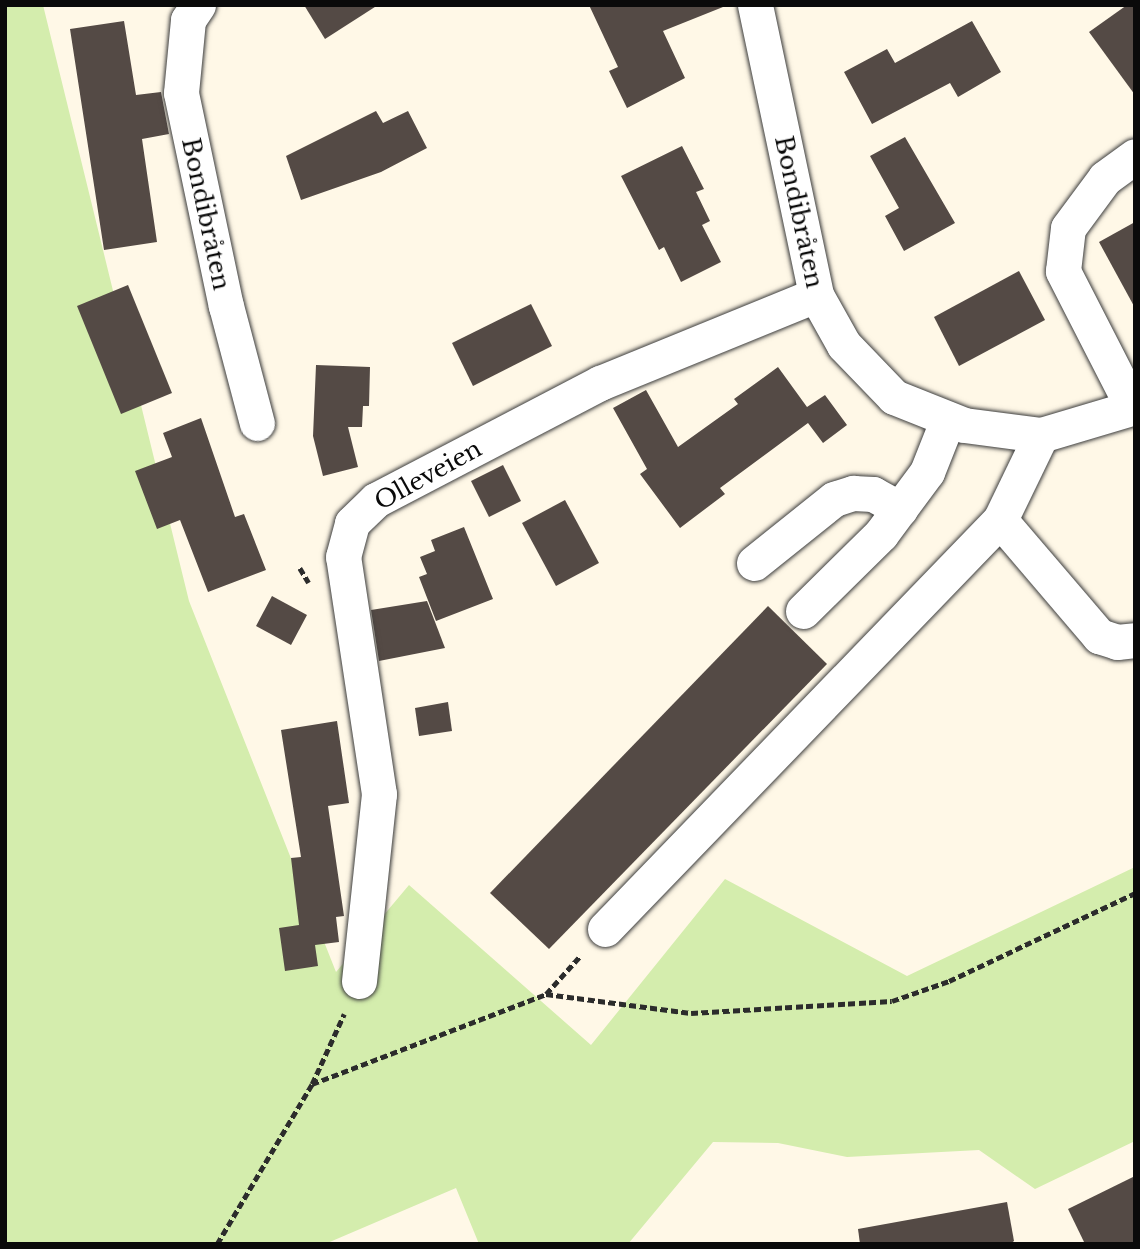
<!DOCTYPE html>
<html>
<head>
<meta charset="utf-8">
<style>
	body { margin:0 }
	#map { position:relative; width:1140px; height:1249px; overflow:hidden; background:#fff8e7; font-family:"Libre Baskerville",serif }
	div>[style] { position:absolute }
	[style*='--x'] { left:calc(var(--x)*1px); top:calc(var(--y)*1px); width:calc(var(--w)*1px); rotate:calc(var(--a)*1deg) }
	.green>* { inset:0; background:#d4edad }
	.building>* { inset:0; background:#544a45 }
	.path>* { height:4.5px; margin-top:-2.25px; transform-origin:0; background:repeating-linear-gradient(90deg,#2c2c2c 0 7px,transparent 0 10.5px) }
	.roads { filter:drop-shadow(0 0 2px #3d3d3d) drop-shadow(0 0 2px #3d3d3d) }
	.minor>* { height:35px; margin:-17.5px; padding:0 17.5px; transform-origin:17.5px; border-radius:17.5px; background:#fff }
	span { translate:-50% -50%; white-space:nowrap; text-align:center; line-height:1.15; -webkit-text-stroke:7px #fff; paint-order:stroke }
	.street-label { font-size:24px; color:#0a0a0a }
	.frame { position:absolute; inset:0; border:7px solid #0a0a0a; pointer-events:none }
</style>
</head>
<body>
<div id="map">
	<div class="green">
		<i style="clip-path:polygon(5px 5px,43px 5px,189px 601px,336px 972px,409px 885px,591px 1045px,725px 879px,907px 976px,1135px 867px,1135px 1141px,1035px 1189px,979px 1150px,847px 1157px,778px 1143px,713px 1142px,628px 1244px,479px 1244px,456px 1188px,325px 1244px,5px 1244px)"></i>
	</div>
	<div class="building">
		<i style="clip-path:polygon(304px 5px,378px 5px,325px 39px)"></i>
		<i style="clip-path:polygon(589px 5px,723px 5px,723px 7px,663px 31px,685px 78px,627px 108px,609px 71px,618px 67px)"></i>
		<i style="clip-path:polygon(1127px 5px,1135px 5px,1135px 95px,1089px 32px)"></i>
		<i style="clip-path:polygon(124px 21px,136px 95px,161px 92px,169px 134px,142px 139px,157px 242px,104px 250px,70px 29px)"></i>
		<i style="clip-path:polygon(972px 21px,1001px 72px,958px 97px,950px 83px,872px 124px,844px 72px,887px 49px,895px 63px)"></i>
		<i style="clip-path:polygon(376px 111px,383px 123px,408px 111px,427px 148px,381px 172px,301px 200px,286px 156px)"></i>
		<i style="clip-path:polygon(905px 137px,955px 223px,904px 251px,885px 216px,899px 208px,870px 156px)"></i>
		<i style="clip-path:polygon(682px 146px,704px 189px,696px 192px,710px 221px,702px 225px,721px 262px,681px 282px,664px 247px,659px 250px,621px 176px)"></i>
		<i style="clip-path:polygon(1135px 222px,1135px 308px,1099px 242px)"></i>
		<i style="clip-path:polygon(1019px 271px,1045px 320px,959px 366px,934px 317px)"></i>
		<i style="clip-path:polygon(128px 285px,172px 393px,121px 414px,77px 306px)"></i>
		<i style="clip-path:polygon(531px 304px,552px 346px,473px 386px,452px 343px)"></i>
		<i style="clip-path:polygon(316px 365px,370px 367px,369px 406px,363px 406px,362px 427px,348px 427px,358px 467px,323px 476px,313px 436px)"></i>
		<i style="clip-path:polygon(778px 367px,807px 407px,825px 395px,847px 425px,823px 443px,808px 423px,720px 488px,725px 494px,680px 528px,640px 474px,647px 469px,613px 408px,646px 390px,678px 447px,738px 404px,734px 399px)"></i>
		<i style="clip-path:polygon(201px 418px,235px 517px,244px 514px,266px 570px,208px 592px,180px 520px,157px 529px,135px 471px,172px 457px,163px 433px)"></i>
		<i style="clip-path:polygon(503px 465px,521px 501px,489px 517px,471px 481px)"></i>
		<i style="clip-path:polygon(565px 500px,599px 563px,556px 586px,522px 523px)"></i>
		<i style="clip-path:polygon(464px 527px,493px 599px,436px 621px,419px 577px,427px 574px,420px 557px,435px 551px,431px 540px)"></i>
		<i style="clip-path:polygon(272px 596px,307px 615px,291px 645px,256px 626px)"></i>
		<i style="clip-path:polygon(427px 601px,445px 648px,379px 661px,371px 610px)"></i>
		<i style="clip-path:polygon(768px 606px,827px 664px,549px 949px,490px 893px)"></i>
		<i style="clip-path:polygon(448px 702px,452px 731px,419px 736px,415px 708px)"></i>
		<i style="clip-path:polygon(337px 721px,349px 803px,328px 806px,344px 916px,336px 917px,339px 942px,315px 945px,318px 966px,285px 971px,279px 928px,299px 925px,291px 858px,301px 857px,281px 730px)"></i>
		<i style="clip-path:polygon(1135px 1176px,1135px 1244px,1085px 1244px,1068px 1209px)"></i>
		<i style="clip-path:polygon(1007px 1202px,1014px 1241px,1010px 1244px,860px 1244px,858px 1229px)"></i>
	</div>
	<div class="path">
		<i style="--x:300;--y:568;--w:17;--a:59"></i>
		<i style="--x:546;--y:994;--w:146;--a:7.5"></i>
		<i style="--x:691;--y:1013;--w:201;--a:-3.4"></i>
		<i style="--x:892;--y:1001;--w:60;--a:-19.3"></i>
		<i style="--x:949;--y:981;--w:206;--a:-25.3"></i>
		<i style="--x:312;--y:1084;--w:251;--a:-21"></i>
		<i style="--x:546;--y:994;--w:52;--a:-48.1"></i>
		<i style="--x:217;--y:1244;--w:186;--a:-59.3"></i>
		<i style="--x:312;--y:1084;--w:77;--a:-65.4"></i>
	</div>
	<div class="roads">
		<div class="minor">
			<i style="--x:198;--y:5;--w:18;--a:124"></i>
			<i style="--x:188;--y:20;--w:73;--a:95.5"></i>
			<i style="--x:181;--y:93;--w:218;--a:78.1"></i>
			<i style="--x:226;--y:306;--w:121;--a:75.2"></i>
			<i style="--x:755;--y:5;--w:296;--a:78.1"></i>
			<i style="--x:816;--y:295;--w:57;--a:60.8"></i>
			<i style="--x:844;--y:345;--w:72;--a:46.1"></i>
			<i style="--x:894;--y:397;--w:75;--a:21.8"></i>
			<i style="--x:964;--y:425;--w:78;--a:7.4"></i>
			<i style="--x:1041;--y:435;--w:98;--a:-16.6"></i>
			<i style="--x:1133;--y:408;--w:154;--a:-117.1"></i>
			<i style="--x:1063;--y:271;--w:43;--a:-83.4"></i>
			<i style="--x:1068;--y:228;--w:62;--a:-53.5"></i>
			<i style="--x:1105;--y:178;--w:37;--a:-36"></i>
			<i style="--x:1000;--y:520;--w:153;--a:49.5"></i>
			<i style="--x:1099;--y:636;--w:19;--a:18"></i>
			<i style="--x:1117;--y:642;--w:18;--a:-6"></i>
			<i style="--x:754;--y:563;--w:102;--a:-38.7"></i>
			<i style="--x:834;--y:499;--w:20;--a:-18"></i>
			<i style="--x:853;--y:493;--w:20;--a:3"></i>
			<i style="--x:873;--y:494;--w:31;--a:29"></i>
			<i style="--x:803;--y:611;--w:110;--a:-44.6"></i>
			<i style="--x:881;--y:534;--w:77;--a:-53.4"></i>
			<i style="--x:927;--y:472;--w:57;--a:-68.4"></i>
			<i style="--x:605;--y:929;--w:569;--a:-46"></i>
			<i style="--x:1000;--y:520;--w:94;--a:-64.2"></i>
			<i style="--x:359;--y:981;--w:188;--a:-83.9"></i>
			<i style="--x:379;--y:794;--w:240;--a:-98.6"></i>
			<i style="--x:343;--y:557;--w:35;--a:-75"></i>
			<i style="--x:352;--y:523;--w:33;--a:-44"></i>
			<i style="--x:376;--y:500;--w:253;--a:-27.6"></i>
			<i style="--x:600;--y:383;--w:233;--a:-22.2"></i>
		</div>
	</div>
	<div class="street-label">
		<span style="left:799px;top:212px;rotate:78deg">Bondibråten</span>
		<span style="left:206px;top:214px;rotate:78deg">Bondibråten</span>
		<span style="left:428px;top:475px;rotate:-29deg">Olleveien</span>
	</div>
	<div class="frame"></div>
</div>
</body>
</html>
